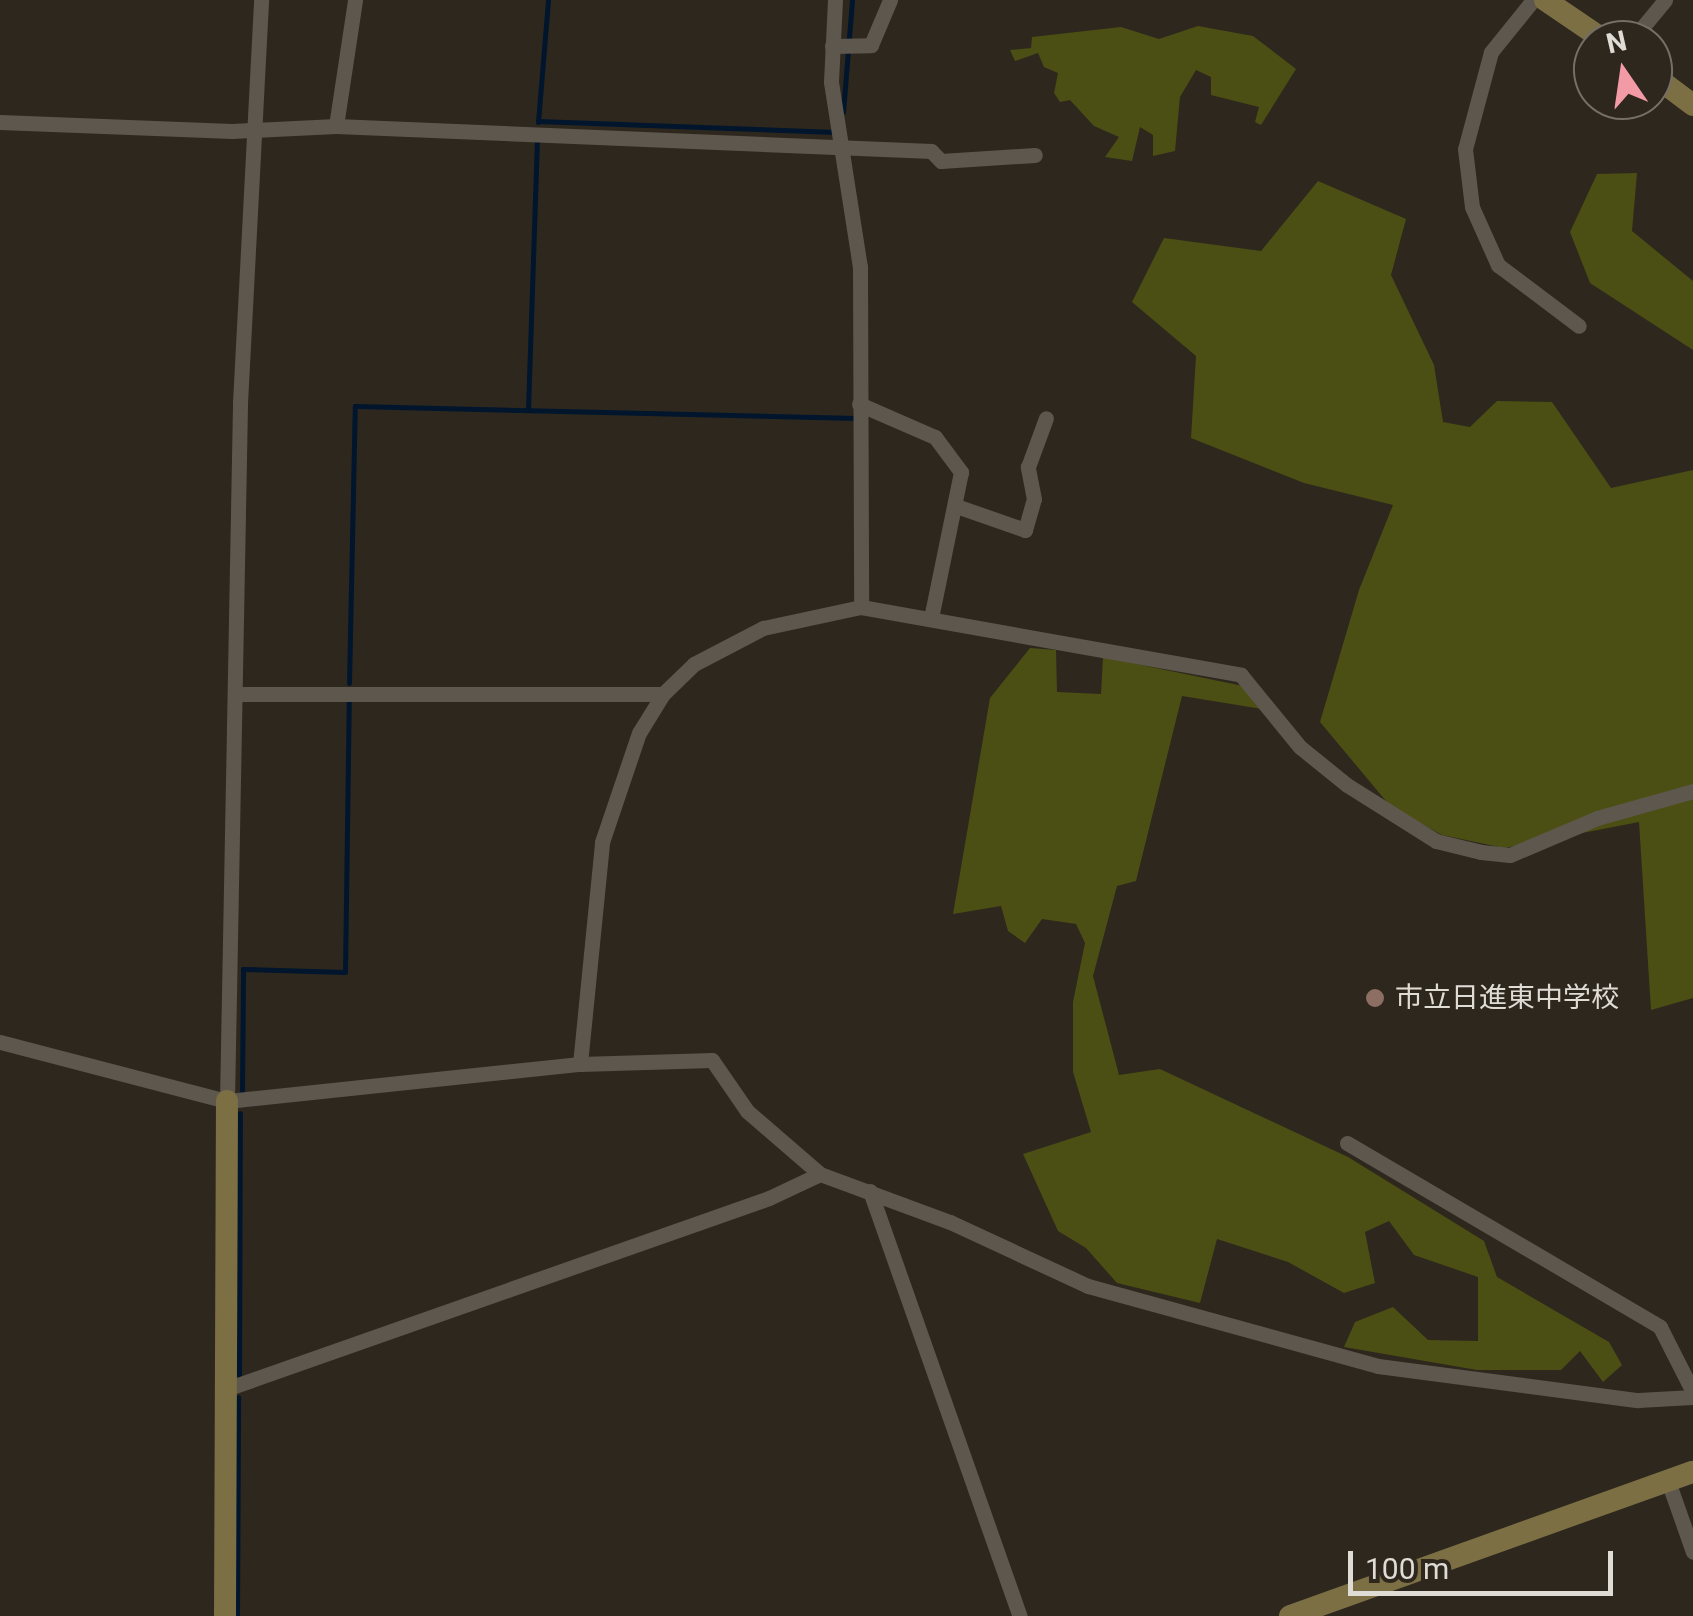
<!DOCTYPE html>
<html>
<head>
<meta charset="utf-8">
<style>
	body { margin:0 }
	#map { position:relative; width:1693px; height:1616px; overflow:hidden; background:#2e271e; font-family:Roboto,"Noto Sans JP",sans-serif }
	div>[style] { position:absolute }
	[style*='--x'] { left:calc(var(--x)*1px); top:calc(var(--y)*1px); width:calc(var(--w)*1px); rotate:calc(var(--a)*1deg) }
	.green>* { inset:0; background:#4b4f13 }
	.stream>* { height:5px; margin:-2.5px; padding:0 2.5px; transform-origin:2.5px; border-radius:2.5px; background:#01162d }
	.street>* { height:15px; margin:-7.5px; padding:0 7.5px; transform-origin:7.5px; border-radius:7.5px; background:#5e574d }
	.secondary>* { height:22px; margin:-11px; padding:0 11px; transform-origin:11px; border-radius:11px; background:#7b6f43 }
	.dots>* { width:28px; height:28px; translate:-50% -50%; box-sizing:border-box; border:5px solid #2e271e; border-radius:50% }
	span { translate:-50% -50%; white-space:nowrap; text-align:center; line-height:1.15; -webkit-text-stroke:10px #2e271e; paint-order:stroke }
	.poi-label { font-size:28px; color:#dfdbd5 }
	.left { translate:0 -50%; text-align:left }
	.north { position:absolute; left:1573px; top:20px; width:100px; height:100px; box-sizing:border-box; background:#2e271e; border:2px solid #756f67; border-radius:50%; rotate:347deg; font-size:28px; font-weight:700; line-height:40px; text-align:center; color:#dfdbd5 }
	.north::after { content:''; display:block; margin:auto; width:35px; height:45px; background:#f39aa7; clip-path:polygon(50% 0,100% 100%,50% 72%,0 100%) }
	.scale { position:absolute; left:1348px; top:1551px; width:265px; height:45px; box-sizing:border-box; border:5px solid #dfdbd5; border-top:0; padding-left:12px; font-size:30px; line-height:35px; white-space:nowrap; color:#dfdbd5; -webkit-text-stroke:8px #2e271e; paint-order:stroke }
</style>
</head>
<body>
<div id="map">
	<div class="green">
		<i style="clip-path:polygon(1198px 26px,1253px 36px,1296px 69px,1261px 125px,1255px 122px,1259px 107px,1211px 95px,1211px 77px,1196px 70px,1180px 97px,1175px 151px,1153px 156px,1153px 135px,1140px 127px,1132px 161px,1105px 157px,1119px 137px,1094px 126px,1070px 100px,1060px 102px,1054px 93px,1058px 73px,1044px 67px,1038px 53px,1015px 61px,1010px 50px,1031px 48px,1032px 37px,1121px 27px,1159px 39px)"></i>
		<i style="clip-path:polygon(1637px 173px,1632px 231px,1693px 281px,1693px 350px,1590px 283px,1570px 232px,1597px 174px)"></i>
		<i style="clip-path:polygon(1318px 181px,1406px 219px,1391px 275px,1434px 365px,1443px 422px,1470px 427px,1497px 401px,1552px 402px,1611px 488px,1693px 470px,1693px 998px,1651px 1010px,1639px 822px,1504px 848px,1442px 835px,1391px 807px,1320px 722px,1359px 590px,1393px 505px,1304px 483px,1191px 438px,1196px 356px,1132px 302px,1164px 238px,1261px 251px)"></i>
		<i style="clip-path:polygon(1030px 648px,1056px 650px,1057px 692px,1101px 694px,1103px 657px,1243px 686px,1262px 709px,1182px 696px,1136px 881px,1117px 886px,1093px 976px,1119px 1075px,1160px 1069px,1348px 1157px,1484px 1241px,1497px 1277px,1609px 1342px,1622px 1365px,1603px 1382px,1580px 1351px,1561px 1370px,1477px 1370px,1344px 1347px,1355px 1322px,1393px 1307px,1428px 1340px,1478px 1341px,1478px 1277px,1414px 1255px,1389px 1221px,1365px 1232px,1375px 1283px,1344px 1293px,1288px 1262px,1217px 1239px,1200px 1303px,1117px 1283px,1086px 1248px,1058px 1231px,1023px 1154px,1091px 1132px,1073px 1072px,1073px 1002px,1085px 943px,1076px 924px,1042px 919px,1025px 943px,1008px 931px,1001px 906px,953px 914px,990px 698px)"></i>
	</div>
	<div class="stream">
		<i style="--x:843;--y:112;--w:112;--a:-85.4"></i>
		<i style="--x:538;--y:121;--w:298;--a:2.1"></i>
		<i style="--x:538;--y:122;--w:122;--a:-85.3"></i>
		<i style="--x:528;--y:410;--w:273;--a:-88.1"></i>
		<i style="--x:349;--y:683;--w:277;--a:-88.8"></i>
		<i style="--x:355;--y:406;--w:502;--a:1.37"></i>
		<i style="--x:242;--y:1091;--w:122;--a:-89.5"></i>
		<i style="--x:243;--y:969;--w:102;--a:1.7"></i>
		<i style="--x:345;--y:972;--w:270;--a:-89.2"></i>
		<i style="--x:239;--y:1375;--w:262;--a:-89.8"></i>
		<i style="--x:237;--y:1616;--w:219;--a:-89.7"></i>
	</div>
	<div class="street">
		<i style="--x:835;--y:0;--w:82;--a:92.8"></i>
		<i style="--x:831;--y:82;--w:187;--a:81.1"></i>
		<i style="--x:860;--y:267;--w:340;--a:89.8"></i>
		<i style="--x:1533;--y:0;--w:67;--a:128.9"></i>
		<i style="--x:1491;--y:52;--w:100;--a:105"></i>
		<i style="--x:1465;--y:149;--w:58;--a:83.1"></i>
		<i style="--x:1472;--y:207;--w:64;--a:65.9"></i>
		<i style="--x:1498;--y:265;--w:101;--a:37"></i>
		<i style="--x:1632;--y:40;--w:52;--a:-50.5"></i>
		<i style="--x:832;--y:46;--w:39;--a:-1"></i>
		<i style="--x:871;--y:45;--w:49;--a:-67.1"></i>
		<i style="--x:0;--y:122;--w:232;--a:2.2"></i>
		<i style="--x:232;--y:131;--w:104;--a:-2.8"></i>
		<i style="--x:336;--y:126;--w:596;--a:2.41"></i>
		<i style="--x:931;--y:151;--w:14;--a:45"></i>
		<i style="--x:941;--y:161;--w:94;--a:-3.7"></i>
		<i style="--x:336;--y:126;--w:127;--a:-81.4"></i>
		<i style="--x:859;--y:404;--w:83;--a:23.5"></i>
		<i style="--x:935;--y:437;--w:44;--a:53.4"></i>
		<i style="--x:961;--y:472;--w:149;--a:101.6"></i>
		<i style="--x:959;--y:507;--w:70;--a:19.2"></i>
		<i style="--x:1025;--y:530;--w:32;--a:-74"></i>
		<i style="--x:1034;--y:499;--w:33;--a:-101"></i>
		<i style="--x:1028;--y:467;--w:52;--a:-69.8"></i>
		<i style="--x:239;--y:694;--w:424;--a:0"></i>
		<i style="--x:0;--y:1042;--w:235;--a:14.6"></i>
		<i style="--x:227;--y:1101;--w:355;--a:-6"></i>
		<i style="--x:580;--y:1064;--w:132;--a:-1.7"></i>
		<i style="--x:712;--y:1060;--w:62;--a:55.5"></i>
		<i style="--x:747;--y:1111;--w:96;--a:40.8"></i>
		<i style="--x:820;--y:1174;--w:139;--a:20.3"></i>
		<i style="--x:950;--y:1222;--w:152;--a:24.9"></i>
		<i style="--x:1088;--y:1286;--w:301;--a:15.4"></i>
		<i style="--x:1378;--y:1366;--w:262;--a:7.5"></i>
		<i style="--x:1638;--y:1400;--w:55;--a:-3.1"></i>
		<i style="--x:580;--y:1064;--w:223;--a:-84.3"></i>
		<i style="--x:602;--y:842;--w:115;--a:-71.3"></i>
		<i style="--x:639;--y:733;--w:46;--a:-58.4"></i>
		<i style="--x:663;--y:694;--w:43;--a:-44.1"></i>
		<i style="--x:694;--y:664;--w:78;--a:-27.6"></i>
		<i style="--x:763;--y:628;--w:100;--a:-12.1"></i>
		<i style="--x:861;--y:607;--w:386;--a:10.1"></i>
		<i style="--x:1241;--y:675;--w:93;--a:50.7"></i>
		<i style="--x:1300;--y:747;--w:60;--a:39"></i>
		<i style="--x:1347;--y:785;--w:105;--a:32.2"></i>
		<i style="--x:1436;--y:841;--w:46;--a:13.7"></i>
		<i style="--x:1481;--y:852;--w:29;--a:6"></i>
		<i style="--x:1510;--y:855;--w:95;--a:-23"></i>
		<i style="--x:1597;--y:818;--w:100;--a:-15.7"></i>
		<i style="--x:227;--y:1101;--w:698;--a:-88.93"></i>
		<i style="--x:240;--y:403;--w:404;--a:-87"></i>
		<i style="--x:1347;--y:1143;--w:363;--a:30.4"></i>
		<i style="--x:1660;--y:1327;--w:73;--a:63.1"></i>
		<i style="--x:870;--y:1191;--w:451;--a:70.6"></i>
		<i style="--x:229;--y:1388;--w:572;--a:-19.38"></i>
		<i style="--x:769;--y:1198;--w:56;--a:-25.2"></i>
		<i style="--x:1668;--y:1481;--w:75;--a:70.6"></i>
	</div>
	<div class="secondary">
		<i style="--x:1545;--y:0;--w:71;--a:34.1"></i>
		<i style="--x:1653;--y:75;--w:50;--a:36.9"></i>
		<i style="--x:225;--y:1616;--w:515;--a:-89.78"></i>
		<i style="--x:1290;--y:1616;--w:428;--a:-19.7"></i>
	</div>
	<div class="dots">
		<i style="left:1375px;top:998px;background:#8d6e63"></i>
	</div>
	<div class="poi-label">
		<span class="left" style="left:1395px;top:998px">市立日進東中学校</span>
	</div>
	<div class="north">N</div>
	<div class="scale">100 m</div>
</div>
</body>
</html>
